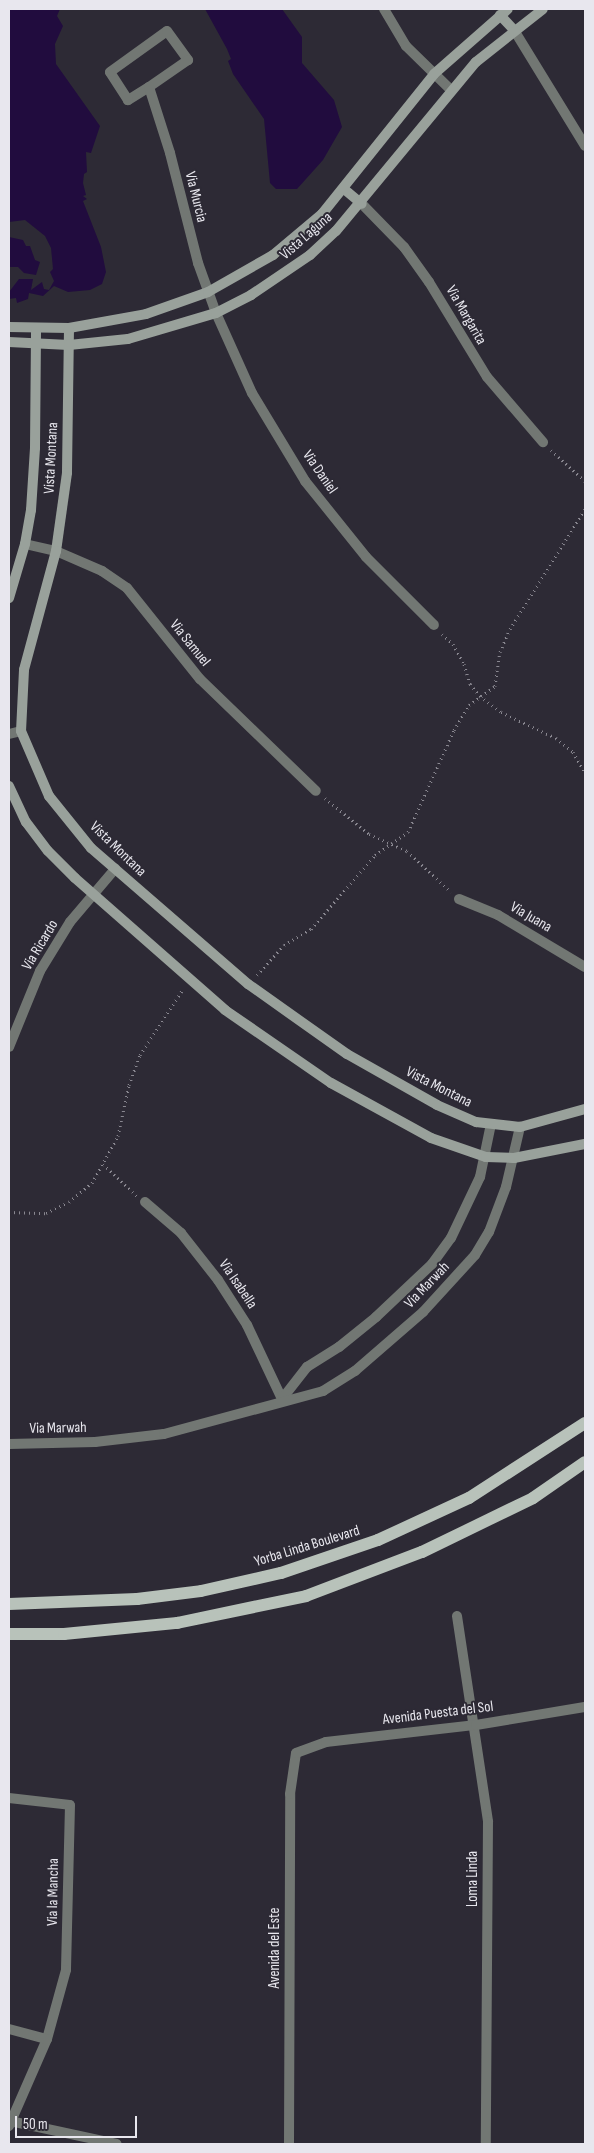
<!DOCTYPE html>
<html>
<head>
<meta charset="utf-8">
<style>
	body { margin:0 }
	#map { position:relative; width:594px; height:2153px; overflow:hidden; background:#2d2a35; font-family:"Sofia Sans Condensed",sans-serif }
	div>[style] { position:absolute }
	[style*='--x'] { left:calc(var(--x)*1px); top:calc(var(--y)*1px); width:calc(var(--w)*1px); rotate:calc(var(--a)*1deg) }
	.water>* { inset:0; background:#210c3e }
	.path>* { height:3px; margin-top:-1.5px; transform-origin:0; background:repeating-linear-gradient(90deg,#898790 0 1px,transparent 0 5px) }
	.street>* { height:10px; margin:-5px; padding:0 5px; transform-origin:5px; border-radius:5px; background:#727773 }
	.secondary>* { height:10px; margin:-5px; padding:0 5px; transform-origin:5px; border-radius:5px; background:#99a19b }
	.primary>* { height:12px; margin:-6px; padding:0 6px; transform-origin:6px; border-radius:6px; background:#b8c2ba }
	span { translate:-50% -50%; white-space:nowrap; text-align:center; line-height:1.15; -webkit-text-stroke:4px #2d2a35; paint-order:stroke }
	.street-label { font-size:15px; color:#e8e7ee }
	.frame { position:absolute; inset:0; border:10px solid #e8e7ee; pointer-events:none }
	.scale { position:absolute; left:15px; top:2116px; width:122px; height:22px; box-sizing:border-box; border:2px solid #e8e7ee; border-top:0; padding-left:6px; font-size:15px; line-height:18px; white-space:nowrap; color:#e8e7ee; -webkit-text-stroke:4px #2d2a35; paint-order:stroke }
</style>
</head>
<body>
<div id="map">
	<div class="water">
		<i style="clip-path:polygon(9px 9px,60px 9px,57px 16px,63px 26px,55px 44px,56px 64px,100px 126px,91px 153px,86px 152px,87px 172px,84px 174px,83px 183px,86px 195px,83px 196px,87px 199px,83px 201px,101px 247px,106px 272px,102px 284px,90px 290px,68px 292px,54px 286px,43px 296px,29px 293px,28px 299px,17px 303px,16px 298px,9px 299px,9px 292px,19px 279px,33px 279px,31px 290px,42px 282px,44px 289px,49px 290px,54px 281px,50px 272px,53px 269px,51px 248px,45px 236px,25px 220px,9px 222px)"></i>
		<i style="clip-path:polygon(205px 9px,282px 9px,302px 37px,302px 63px,334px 100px,342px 127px,323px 160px,297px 189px,276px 189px,270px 183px,264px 119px,233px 74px,228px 61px,231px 59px,227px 49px)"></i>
		<i style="clip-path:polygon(9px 237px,23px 240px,26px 246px,30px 246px,35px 260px,40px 262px,36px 275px,24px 273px,18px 267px,9px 267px)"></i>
	</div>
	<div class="path">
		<i style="--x:551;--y:450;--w:46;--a:42.4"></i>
		<i style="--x:442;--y:634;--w:15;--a:42"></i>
		<i style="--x:453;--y:644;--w:23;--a:61"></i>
		<i style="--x:464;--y:664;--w:21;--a:73"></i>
		<i style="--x:470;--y:684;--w:16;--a:50"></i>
		<i style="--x:480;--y:696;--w:26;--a:37"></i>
		<i style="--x:501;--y:712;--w:61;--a:25.3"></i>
		<i style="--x:556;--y:738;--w:22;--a:39"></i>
		<i style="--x:573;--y:752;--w:24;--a:60"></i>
		<i style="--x:325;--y:798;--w:57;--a:39.3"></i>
		<i style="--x:369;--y:834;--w:42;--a:24.1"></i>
		<i style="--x:407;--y:851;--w:60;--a:43"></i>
		<i style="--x:257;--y:975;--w:40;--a:-48"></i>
		<i style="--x:284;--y:945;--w:31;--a:-31"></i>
		<i style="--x:311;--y:929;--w:98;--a:-49.1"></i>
		<i style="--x:375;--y:855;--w:40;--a:-34.9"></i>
		<i style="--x:408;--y:832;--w:112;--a:-65.7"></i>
		<i style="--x:454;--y:730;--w:29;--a:-59"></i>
		<i style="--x:469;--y:705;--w:32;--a:-36"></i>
		<i style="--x:495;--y:686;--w:34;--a:-82"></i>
		<i style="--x:500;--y:652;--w:25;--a:-67"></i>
		<i style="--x:510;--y:629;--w:142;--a:-58"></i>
		<i style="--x:103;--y:1164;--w:47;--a:43.3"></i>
		<i style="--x:9;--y:1212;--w:37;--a:2"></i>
		<i style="--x:46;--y:1213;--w:25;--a:-26"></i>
		<i style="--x:69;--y:1202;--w:30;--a:-40"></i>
		<i style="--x:92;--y:1183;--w:54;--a:-61"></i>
		<i style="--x:118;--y:1136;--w:52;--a:-77.8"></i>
		<i style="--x:129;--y:1085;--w:32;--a:-70"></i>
		<i style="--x:140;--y:1055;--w:79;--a:-56.9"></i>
	</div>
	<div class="street">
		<i style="--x:384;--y:9;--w:43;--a:59.3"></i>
		<i style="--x:406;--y:46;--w:62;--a:44.3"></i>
		<i style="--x:514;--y:30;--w:136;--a:58.5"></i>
		<i style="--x:149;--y:87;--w:25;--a:148"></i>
		<i style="--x:128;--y:100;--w:33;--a:-123"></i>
		<i style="--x:110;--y:72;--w:70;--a:-35.7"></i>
		<i style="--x:167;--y:31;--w:36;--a:54"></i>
		<i style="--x:188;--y:60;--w:47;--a:145.3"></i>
		<i style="--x:149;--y:87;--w:69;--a:72.3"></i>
		<i style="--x:170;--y:153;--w:114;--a:75.7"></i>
		<i style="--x:198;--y:263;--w:53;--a:70.2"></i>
		<i style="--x:216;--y:313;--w:88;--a:65.8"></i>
		<i style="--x:252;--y:393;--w:103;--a:58.9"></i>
		<i style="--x:305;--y:481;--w:97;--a:51.2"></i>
		<i style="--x:366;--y:557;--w:96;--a:45"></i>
		<i style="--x:362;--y:204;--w:60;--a:45.7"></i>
		<i style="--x:404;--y:247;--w:43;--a:54.5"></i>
		<i style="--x:429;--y:282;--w:111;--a:58.6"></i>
		<i style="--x:487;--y:377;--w:86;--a:49.3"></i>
		<i style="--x:25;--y:544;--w:32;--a:13"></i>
		<i style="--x:56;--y:551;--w:50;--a:23.5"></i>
		<i style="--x:102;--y:571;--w:30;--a:34"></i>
		<i style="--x:127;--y:588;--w:117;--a:51.3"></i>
		<i style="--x:200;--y:679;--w:161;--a:44"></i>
		<i style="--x:9;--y:734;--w:12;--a:-14"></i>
		<i style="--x:459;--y:899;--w:42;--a:22.3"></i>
		<i style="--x:498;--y:915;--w:101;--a:30.9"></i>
		<i style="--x:9;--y:1047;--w:82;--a:-67.8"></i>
		<i style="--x:40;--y:971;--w:57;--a:-58.5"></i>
		<i style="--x:70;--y:922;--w:70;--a:-49.7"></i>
		<i style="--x:145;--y:1202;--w:48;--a:40.7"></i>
		<i style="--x:181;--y:1233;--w:60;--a:51.8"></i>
		<i style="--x:218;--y:1280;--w:54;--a:57.2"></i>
		<i style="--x:247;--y:1325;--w:82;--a:64.7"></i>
		<i style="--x:282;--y:1399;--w:41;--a:-52"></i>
		<i style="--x:307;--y:1367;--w:38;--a:-32"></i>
		<i style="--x:339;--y:1347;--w:48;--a:-39"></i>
		<i style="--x:376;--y:1317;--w:77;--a:-43.4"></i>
		<i style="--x:432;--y:1264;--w:32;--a:-54"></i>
		<i style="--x:451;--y:1238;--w:68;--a:-64.6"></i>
		<i style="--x:480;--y:1177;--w:54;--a:-78.3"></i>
		<i style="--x:9;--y:1444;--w:86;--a:-1.3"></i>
		<i style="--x:95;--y:1442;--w:69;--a:-6.6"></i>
		<i style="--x:164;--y:1434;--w:165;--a:-15.1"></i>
		<i style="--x:323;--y:1391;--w:38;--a:-32"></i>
		<i style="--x:355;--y:1371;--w:90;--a:-40.9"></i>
		<i style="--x:423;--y:1312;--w:77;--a:-47.6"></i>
		<i style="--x:475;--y:1255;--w:27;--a:-59"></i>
		<i style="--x:489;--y:1232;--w:48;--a:-69.3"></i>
		<i style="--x:506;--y:1187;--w:62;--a:-76.9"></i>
		<i style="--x:457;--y:1616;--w:208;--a:81.4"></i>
		<i style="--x:488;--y:1822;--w:322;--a:90.4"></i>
		<i style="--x:9;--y:1798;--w:61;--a:6.5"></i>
		<i style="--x:70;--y:1805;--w:165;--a:91.4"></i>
		<i style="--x:66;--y:1970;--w:72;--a:105.4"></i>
		<i style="--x:47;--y:2039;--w:95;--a:113.6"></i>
		<i style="--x:9;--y:2029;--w:39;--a:15"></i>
		<i style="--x:10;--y:2121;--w:109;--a:12.1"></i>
		<i style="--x:289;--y:2144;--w:350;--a:-89.8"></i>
		<i style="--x:290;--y:1794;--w:41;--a:-81.7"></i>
		<i style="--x:296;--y:1753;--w:32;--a:-20"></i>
		<i style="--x:326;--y:1742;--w:151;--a:-6.5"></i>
		<i style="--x:476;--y:1725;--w:110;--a:-9.4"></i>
	</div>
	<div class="secondary">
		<i style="--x:500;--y:15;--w:21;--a:47"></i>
		<i style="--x:344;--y:189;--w:23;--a:40"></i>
		<i style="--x:9;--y:327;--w:60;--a:1"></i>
		<i style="--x:69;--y:328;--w:78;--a:-10.3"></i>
		<i style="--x:146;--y:314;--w:66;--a:-19.5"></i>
		<i style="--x:208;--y:292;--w:75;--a:-29.6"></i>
		<i style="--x:273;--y:255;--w:64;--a:-39.9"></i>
		<i style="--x:322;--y:214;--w:179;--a:-51.3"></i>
		<i style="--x:434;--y:74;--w:98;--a:-41.3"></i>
		<i style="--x:69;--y:328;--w:145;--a:90.8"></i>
		<i style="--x:67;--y:473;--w:79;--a:98"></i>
		<i style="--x:56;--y:551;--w:123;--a:105.1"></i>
		<i style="--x:24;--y:670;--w:61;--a:92.8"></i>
		<i style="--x:21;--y:731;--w:71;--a:66.7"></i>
		<i style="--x:49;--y:796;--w:67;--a:51.1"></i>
		<i style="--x:91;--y:848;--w:208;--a:40.9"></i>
		<i style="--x:248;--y:984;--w:121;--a:35.3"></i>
		<i style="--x:347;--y:1054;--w:103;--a:29.5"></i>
		<i style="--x:437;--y:1105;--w:43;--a:23.6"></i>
		<i style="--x:476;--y:1122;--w:44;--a:6.5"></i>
		<i style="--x:520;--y:1127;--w:67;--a:-15.5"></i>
		<i style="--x:9;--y:342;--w:60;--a:2.9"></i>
		<i style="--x:69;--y:345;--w:59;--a:-5.8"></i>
		<i style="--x:128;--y:339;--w:92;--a:-16.5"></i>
		<i style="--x:216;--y:313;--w:39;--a:-27"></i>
		<i style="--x:251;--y:295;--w:71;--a:-34.1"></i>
		<i style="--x:310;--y:255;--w:35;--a:-43"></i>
		<i style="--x:336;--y:231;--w:219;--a:-50.4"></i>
		<i style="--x:476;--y:62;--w:85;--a:-38.3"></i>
		<i style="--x:9;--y:598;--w:56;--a:-73.5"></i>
		<i style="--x:25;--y:544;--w:35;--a:-80"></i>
		<i style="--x:31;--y:510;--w:62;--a:-86.3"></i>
		<i style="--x:35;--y:448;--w:119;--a:-89.5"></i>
		<i style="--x:9;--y:786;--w:40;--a:65"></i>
		<i style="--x:26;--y:822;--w:36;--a:53"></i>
		<i style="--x:48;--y:851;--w:38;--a:45"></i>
		<i style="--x:75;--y:878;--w:200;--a:41.3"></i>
		<i style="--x:225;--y:1010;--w:129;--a:34.6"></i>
		<i style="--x:331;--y:1083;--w:114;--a:28.8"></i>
		<i style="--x:431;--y:1138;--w:58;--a:19.1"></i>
		<i style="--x:486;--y:1157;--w:28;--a:2"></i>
		<i style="--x:514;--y:1158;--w:72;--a:-11.2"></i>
	</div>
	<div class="primary">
		<i style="--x:9;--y:1604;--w:128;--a:-2.2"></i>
		<i style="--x:137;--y:1599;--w:64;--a:-7.1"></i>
		<i style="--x:201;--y:1591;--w:82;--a:-12.7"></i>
		<i style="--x:281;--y:1573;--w:102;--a:-18.8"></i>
		<i style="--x:378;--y:1540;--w:100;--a:-24.8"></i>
		<i style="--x:469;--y:1498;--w:138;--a:-32.9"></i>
		<i style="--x:9;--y:1634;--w:55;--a:0"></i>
		<i style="--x:64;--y:1634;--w:114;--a:-5.6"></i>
		<i style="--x:177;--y:1623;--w:132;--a:-11.8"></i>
		<i style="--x:306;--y:1596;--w:124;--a:-20.8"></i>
		<i style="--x:422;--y:1552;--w:123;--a:-25.9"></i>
		<i style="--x:533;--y:1498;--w:63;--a:-34.7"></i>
	</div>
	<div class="street-label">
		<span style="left:196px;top:197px;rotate:76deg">Via Murcia</span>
		<span style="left:306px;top:236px;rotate:-41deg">Vista Laguna</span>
		<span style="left:466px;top:315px;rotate:60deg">Via Margarita</span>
		<span style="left:51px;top:458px;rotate:-87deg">Vista Montana</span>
		<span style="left:320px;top:472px;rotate:55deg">Via Daniel</span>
		<span style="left:190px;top:643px;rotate:51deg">Via Samuel</span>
		<span style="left:118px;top:849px;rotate:44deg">Vista Montana</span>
		<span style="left:531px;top:917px;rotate:30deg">Via Juana</span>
		<span style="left:40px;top:945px;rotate:-59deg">Via Ricardo</span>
		<span style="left:439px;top:1087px;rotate:27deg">Vista Montana</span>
		<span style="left:238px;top:1284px;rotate:56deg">Via Isabella</span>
		<span style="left:427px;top:1285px;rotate:-46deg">Via Marwah</span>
		<span style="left:58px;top:1428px;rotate:-1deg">Via Marwah</span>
		<span style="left:307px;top:1546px;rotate:-17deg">Yorba Linda Boulevard</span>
		<span style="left:438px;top:1713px;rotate:-7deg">Avenida Puesta del Sol</span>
		<span style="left:473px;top:1879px;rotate:-90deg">Loma Linda</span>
		<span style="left:53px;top:1892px;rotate:-89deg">Via la Mancha</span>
		<span style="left:275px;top:1948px;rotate:-90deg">Avenida del Este</span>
	</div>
	<div class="frame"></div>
	<div class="scale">50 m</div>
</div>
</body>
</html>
